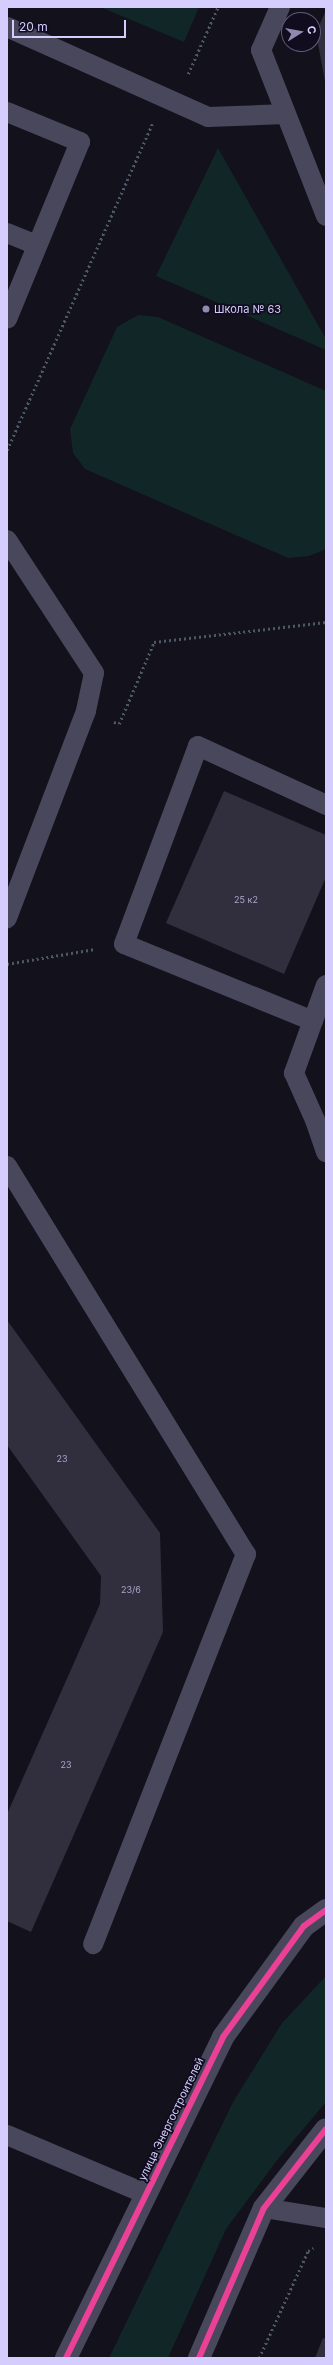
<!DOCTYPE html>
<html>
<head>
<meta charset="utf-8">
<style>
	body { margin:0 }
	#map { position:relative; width:333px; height:2365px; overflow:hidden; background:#13111b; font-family:Inter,sans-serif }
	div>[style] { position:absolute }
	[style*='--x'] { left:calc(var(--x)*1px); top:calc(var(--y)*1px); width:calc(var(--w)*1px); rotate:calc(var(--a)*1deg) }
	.green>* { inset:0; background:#112627 }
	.building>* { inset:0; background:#312f3e }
	.path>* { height:2.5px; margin-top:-1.25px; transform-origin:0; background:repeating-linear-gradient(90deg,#4b5865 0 2px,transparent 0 5px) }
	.lane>* { height:20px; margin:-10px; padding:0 10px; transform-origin:10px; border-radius:10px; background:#48475c }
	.street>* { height:22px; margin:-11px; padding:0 11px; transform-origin:11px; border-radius:11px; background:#48475c }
	.cycleway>* { height:6px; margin:-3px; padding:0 3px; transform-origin:3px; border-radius:3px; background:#ea4096 }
	.dots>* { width:11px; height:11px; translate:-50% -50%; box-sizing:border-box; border:2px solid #110d1f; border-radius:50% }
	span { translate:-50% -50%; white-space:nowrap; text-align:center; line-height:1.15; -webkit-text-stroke:3.5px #110d1f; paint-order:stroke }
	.number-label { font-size:9px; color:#aba6cd }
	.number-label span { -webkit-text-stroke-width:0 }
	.poi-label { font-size:11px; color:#d4cdfd }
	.left { translate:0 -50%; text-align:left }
	.street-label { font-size:11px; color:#d4cdfd }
	.frame { position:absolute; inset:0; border:8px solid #d4cdfd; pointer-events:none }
	.north { position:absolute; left:281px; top:12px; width:40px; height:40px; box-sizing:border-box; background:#110d1f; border:1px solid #5f5a78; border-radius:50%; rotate:79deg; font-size:11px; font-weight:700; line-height:16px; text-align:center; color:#d4cdfd }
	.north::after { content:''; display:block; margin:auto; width:14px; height:18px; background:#908bae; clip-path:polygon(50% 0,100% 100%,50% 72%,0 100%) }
	.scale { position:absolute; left:12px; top:20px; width:114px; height:18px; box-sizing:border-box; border:2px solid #d4cdfd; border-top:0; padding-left:5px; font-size:12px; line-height:14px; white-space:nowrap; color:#d4cdfd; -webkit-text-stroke:3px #110d1f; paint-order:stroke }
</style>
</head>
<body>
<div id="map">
	<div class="green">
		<i style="clip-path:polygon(100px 7px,199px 7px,184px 42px)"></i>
		<i style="clip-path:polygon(218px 148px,326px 339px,326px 350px,156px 276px)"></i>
		<i style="clip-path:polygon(138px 315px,158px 317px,326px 391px,326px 549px,309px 556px,288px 558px,85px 469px,73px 453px,70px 429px,117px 327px)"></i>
		<i style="clip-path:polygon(326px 1976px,326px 2102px,278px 2159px,226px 2229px,168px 2358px,109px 2358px,233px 2102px,282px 2023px)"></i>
	</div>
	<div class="building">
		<i style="clip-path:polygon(326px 10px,326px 81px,325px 81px,316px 33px)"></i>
		<i style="clip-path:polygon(224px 791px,326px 835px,326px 877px,284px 974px,166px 923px)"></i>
		<i style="clip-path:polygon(7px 1320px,160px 1533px,163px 1632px,31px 1932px,7px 1921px,7px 1814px,100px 1604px,101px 1576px,7px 1445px)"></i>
		<i style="clip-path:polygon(323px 2338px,326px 2339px,326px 2358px,315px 2358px)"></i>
	</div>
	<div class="path">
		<i style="--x:188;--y:74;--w:73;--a:-65.9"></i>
		<i style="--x:7;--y:450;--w:357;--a:-66"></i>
		<i style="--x:114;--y:722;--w:5;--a:22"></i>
		<i style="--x:119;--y:724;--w:89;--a:-66.9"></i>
		<i style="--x:154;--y:642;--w:173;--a:-6.6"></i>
		<i style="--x:7;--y:964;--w:89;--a:-9.7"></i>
		<i style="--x:259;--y:2358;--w:118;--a:-65.4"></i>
		<i style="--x:308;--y:2251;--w:6;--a:-31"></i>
	</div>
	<div class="lane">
		<i style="--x:280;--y:7;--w:47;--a:113.8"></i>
		<i style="--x:261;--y:50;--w:178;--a:68.6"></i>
		<i style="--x:7;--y:27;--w:220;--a:24.1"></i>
		<i style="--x:208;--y:117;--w:77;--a:-2.2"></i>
		<i style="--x:7;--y:112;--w:79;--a:22.3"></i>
		<i style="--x:80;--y:142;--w:191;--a:112.4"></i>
		<i style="--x:7;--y:233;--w:32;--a:22"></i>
		<i style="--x:7;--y:540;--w:159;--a:56.8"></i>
		<i style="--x:94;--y:673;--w:39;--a:102"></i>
		<i style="--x:86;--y:711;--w:222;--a:110.9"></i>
		<i style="--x:326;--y:985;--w:94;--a:110"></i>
		<i style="--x:294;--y:1073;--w:51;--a:65.9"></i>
		<i style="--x:315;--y:1120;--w:34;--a:71"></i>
		<i style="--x:313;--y:1021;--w:204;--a:-157.8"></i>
		<i style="--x:124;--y:944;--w:211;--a:-69.5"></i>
		<i style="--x:198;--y:746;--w:141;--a:24.7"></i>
		<i style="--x:7;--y:1166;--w:456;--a:58.4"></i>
		<i style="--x:246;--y:1554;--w:419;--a:111.4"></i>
		<i style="--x:7;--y:2135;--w:151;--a:23"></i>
		<i style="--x:264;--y:2208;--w:63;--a:9.2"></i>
	</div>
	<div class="street">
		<i style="--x:66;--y:2358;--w:357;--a:-63.9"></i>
		<i style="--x:223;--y:2037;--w:137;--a:-53.9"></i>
		<i style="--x:304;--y:1926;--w:27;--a:-36"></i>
		<i style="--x:199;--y:2358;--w:163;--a:-66.6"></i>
		<i style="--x:264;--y:2208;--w:100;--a:-51.9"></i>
	</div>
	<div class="cycleway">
		<i style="--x:66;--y:2358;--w:357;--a:-63.9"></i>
		<i style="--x:223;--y:2037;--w:137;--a:-53.9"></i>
		<i style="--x:304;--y:1926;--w:27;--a:-36"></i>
		<i style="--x:199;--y:2358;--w:163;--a:-66.6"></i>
		<i style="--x:264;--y:2208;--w:100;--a:-51.9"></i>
	</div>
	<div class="dots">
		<i style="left:206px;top:309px;background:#908bae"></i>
	</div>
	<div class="number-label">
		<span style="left:246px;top:900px">25 к2</span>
		<span style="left:62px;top:1459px">23</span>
		<span style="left:131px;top:1590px">23/6</span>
		<span style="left:66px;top:1765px">23</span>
	</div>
	<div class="poi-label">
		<span class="left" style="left:214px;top:309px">Школа № 63</span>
	</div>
	<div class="street-label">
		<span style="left:171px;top:2119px;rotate:-64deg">улица Энергостроителей</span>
	</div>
	<div class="frame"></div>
	<div class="north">С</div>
	<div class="scale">20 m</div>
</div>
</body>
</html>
